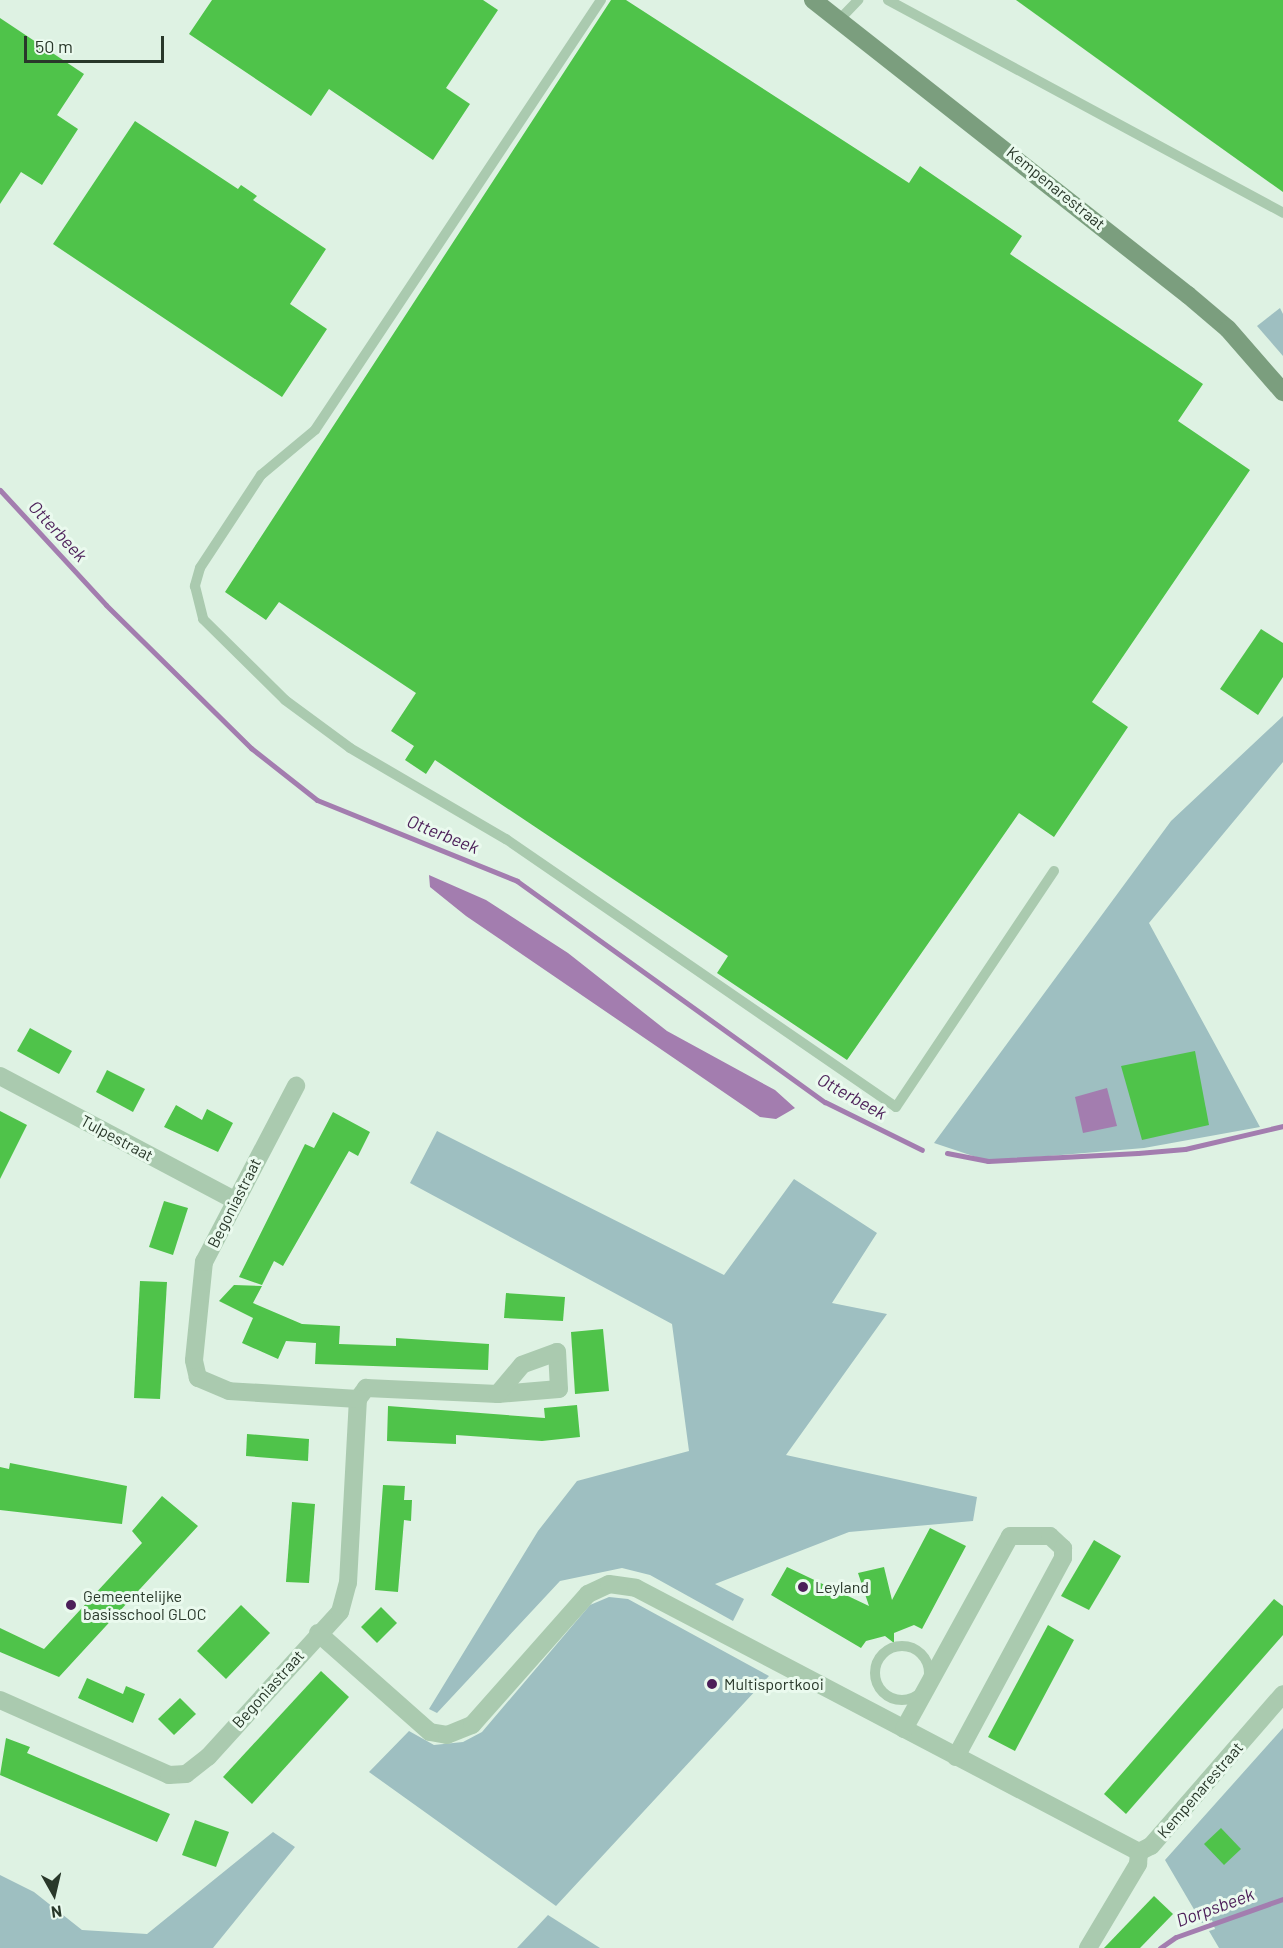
<!DOCTYPE html>
<html>
<head>
<meta charset="utf-8">
<style>
	body { margin:0 }
	#map { position:relative; width:1283px; height:1948px; overflow:hidden; background:#def2e3; font-family:Barlow,sans-serif }
	div>[style] { position:absolute }
	[style*='--x'] { left:calc(var(--x)*1px); top:calc(var(--y)*1px); width:calc(var(--w)*1px); rotate:calc(var(--a)*1deg) }
	.green>* { inset:0; background:#9ebfc1 }
	.water>* { inset:0; background:#a37daf }
	.stream>* { height:5px; margin:-2.5px; padding:0 2.5px; transform-origin:2.5px; border-radius:2.5px; background:#a37daf }
	.building>* { inset:0; background:#4fc34a }
	.lane>* { height:10px; margin:-5px; padding:0 5px; transform-origin:5px; border-radius:5px; background:#aacaaf }
	.lane>.ring { margin:-5px; padding:0; box-sizing:content-box; background:none; border:10px solid #aacaaf; border-radius:50% }
	.street>* { height:18px; margin:-9px; padding:0 9px; transform-origin:9px; border-radius:9px; background:#aacaaf }
	.secondary>* { height:18px; margin:-9px; padding:0 9px; transform-origin:9px; border-radius:9px; background:#7b9e7e }
	.dots>* { width:16px; height:16px; translate:-50% -50%; box-sizing:border-box; border:3px solid #eafaee; border-radius:50% }
	span { translate:-50% -50%; white-space:nowrap; text-align:center; line-height:1.15; -webkit-text-stroke:6px #eafaee; paint-order:stroke }
	.street-label { font-size:16px; color:#29382a }
	.poi-label { font-size:16px; color:#29382a }
	.left { translate:0 -50%; text-align:left }
	.water-label { font-size:18px; color:#4c1f59; font-style:italic }
	.north { position:absolute; left:24px; top:1864px; width:60px; height:60px; -webkit-text-stroke:4px #eafaee; paint-order:stroke; rotate:172deg; font-size:16px; font-weight:700; line-height:24px; text-align:center; color:#29382a }
	.north::after { content:''; display:block; margin:auto; width:21px; height:27px; background:#29382a; clip-path:polygon(50% 0,100% 100%,50% 72%,0 100%) }
	.scale { position:absolute; left:24px; top:36px; width:140px; height:27px; box-sizing:border-box; border:3px solid #29382a; border-top:0; padding-left:8px; font-size:18px; line-height:21px; white-space:nowrap; color:#29382a; -webkit-text-stroke:4px #eafaee; paint-order:stroke }
</style>
</head>
<body>
<div id="map">
	<div class="green">
		<i style="clip-path:polygon(1280px 308px,1283px 314px,1283px 356px,1257px 326px)"></i>
		<i style="clip-path:polygon(1283px 716px,1283px 762px,1149px 923px,1260px 1127px,1144px 1148px,988px 1161px,934px 1143px,1171px 821px)"></i>
		<i style="clip-path:polygon(437px 1131px,724px 1275px,794px 1179px,877px 1233px,832px 1303px,887px 1314px,786px 1455px,977px 1497px,973px 1521px,849px 1532px,715px 1584px,744px 1599px,733px 1621px,650px 1575px,622px 1568px,560px 1581px,437px 1713px,429px 1709px,538px 1531px,577px 1481px,689px 1451px,672px 1324px,410px 1183px)"></i>
		<i style="clip-path:polygon(609px 1597px,628px 1599px,769px 1676px,556px 1906px,369px 1772px,409px 1731px,434px 1745px,463px 1742px,482px 1732px,590px 1605px)"></i>
		<i style="clip-path:polygon(1283px 1728px,1283px 1948px,1219px 1948px,1209px 1931px,1215px 1929px,1212px 1920px,1202px 1923px,1165px 1860px)"></i>
		<i style="clip-path:polygon(273px 1832px,295px 1847px,213px 1948px,0 1948px,0 1875px,34px 1892px,82px 1930px,147px 1934px)"></i>
		<i style="clip-path:polygon(548px 1915px,600px 1948px,517px 1948px)"></i>
	</div>
	<div class="water">
		<i style="clip-path:polygon(429px 875px,486px 900px,568px 953px,667px 1031px,775px 1090px,795px 1108px,776px 1119px,760px 1117px,466px 916px,430px 887px)"></i>
		<i style="clip-path:polygon(1107px 1088px,1117px 1126px,1083px 1133px,1075px 1097px)"></i>
	</div>
	<div class="stream">
		<i style="--x:0;--y:490;--w:156;--a:47.3"></i>
		<i style="--x:106;--y:605;--w:204;--a:44.6"></i>
		<i style="--x:251;--y:748;--w:84;--a:38.2"></i>
		<i style="--x:317;--y:800;--w:216;--a:22"></i>
		<i style="--x:517;--y:881;--w:379;--a:35.7"></i>
		<i style="--x:825;--y:1102;--w:108;--a:26.3"></i>
		<i style="--x:947;--y:1153;--w:42;--a:11"></i>
		<i style="--x:988;--y:1161;--w:150;--a:-3.1"></i>
		<i style="--x:1138;--y:1153;--w:47;--a:-4.9"></i>
		<i style="--x:1185;--y:1149;--w:101;--a:-13.2"></i>
		<i style="--x:1160;--y:1948;--w:19;--a:-35"></i>
		<i style="--x:1176;--y:1937;--w:114;--a:-19.6"></i>
	</div>
	<div class="building">
		<i style="clip-path:polygon(212px 0,483px 0,498px 10px,446px 88px,470px 104px,433px 160px,329px 89px,311px 116px,189px 34px)"></i>
		<i style="clip-path:polygon(611px 0,626px 0,909px 183px,920px 166px,1022px 236px,1010px 254px,1203px 384px,1178px 421px,1250px 470px,1092px 702px,1128px 727px,1054px 837px,1019px 813px,847px 1060px,717px 973px,728px 956px,435px 760px,426px 774px,405px 760px,414px 746px,391px 731px,416px 693px,279px 602px,266px 620px,225px 592px)"></i>
		<i style="clip-path:polygon(1016px 0,1283px 0,1283px 192px,1203px 135px)"></i>
		<i style="clip-path:polygon(0 18px,84px 74px,57px 115px,78px 129px,42px 185px,21px 172px,0 204px)"></i>
		<i style="clip-path:polygon(135px 121px,238px 189px,241px 185px,257px 196px,253px 200px,326px 249px,290px 304px,327px 329px,282px 397px,53px 244px)"></i>
		<i style="clip-path:polygon(1261px 629px,1283px 643px,1283px 677px,1258px 715px,1220px 689px)"></i>
		<i style="clip-path:polygon(30px 1028px,72px 1051px,59px 1074px,17px 1051px)"></i>
		<i style="clip-path:polygon(1195px 1051px,1209px 1125px,1142px 1140px,1121px 1066px)"></i>
		<i style="clip-path:polygon(107px 1070px,145px 1089px,133px 1112px,96px 1092px)"></i>
		<i style="clip-path:polygon(176px 1105px,202px 1120px,207px 1109px,233px 1123px,218px 1152px,164px 1127px)"></i>
		<i style="clip-path:polygon(0 1111px,27px 1125px,0 1179px)"></i>
		<i style="clip-path:polygon(333px 1112px,370px 1132px,358px 1156px,349px 1151px,283px 1266px,274px 1261px,262px 1285px,239px 1277px,305px 1144px,314px 1148px)"></i>
		<i style="clip-path:polygon(164px 1201px,188px 1208px,173px 1255px,149px 1247px)"></i>
		<i style="clip-path:polygon(140px 1281px,167px 1282px,160px 1399px,134px 1398px)"></i>
		<i style="clip-path:polygon(234px 1285px,262px 1286px,253px 1303px,302px 1324px,340px 1326px,339px 1344px,396px 1346px,396px 1338px,489px 1344px,488px 1370px,315px 1364px,316px 1343px,286px 1341px,278px 1359px,242px 1343px,253px 1318px,219px 1301px)"></i>
		<i style="clip-path:polygon(506px 1293px,565px 1297px,563px 1321px,504px 1318px)"></i>
		<i style="clip-path:polygon(603px 1329px,609px 1391px,575px 1394px,571px 1332px)"></i>
		<i style="clip-path:polygon(577px 1405px,580px 1437px,542px 1441px,456px 1435px,456px 1444px,387px 1441px,388px 1406px,545px 1418px,544px 1408px)"></i>
		<i style="clip-path:polygon(247px 1434px,309px 1439px,308px 1461px,246px 1456px)"></i>
		<i style="clip-path:polygon(10px 1463px,127px 1486px,122px 1524px,0 1510px,0 1467px,9px 1469px)"></i>
		<i style="clip-path:polygon(383px 1485px,405px 1486px,404px 1500px,412px 1500px,411px 1521px,404px 1520px,398px 1592px,375px 1590px)"></i>
		<i style="clip-path:polygon(162px 1496px,198px 1526px,59px 1677px,0 1652px,0 1628px,44px 1649px,142px 1543px,132px 1531px)"></i>
		<i style="clip-path:polygon(292px 1502px,315px 1504px,309px 1583px,286px 1582px)"></i>
		<i style="clip-path:polygon(930px 1528px,966px 1546px,922px 1629px,914px 1625px,894px 1633px,894px 1643px,885px 1636px,866px 1641px,861px 1648px,771px 1595px,787px 1567px,869px 1606px,858px 1573px,884px 1567px,892px 1600px)"></i>
		<i style="clip-path:polygon(1094px 1540px,1121px 1556px,1089px 1610px,1061px 1596px)"></i>
		<i style="clip-path:polygon(1274px 1599px,1283px 1606px,1283px 1635px,1126px 1814px,1104px 1794px)"></i>
		<i style="clip-path:polygon(241px 1605px,270px 1633px,226px 1679px,197px 1651px)"></i>
		<i style="clip-path:polygon(381px 1607px,397px 1623px,377px 1643px,361px 1627px)"></i>
		<i style="clip-path:polygon(1048px 1625px,1074px 1640px,1015px 1751px,988px 1737px)"></i>
		<i style="clip-path:polygon(321px 1671px,349px 1697px,252px 1804px,223px 1777px)"></i>
		<i style="clip-path:polygon(87px 1678px,123px 1694px,126px 1686px,145px 1694px,133px 1723px,78px 1698px)"></i>
		<i style="clip-path:polygon(180px 1698px,196px 1714px,174px 1735px,158px 1719px)"></i>
		<i style="clip-path:polygon(6px 1738px,30px 1747px,27px 1753px,170px 1814px,157px 1842px,0 1775px)"></i>
		<i style="clip-path:polygon(195px 1820px,229px 1832px,216px 1867px,182px 1855px)"></i>
		<i style="clip-path:polygon(1221px 1828px,1241px 1849px,1224px 1865px,1204px 1844px)"></i>
		<i style="clip-path:polygon(1154px 1896px,1173px 1914px,1140px 1948px,1104px 1948px)"></i>
	</div>
	<div class="lane">
		<i style="--x:601;--y:0;--w:516;--a:123.63"></i>
		<i style="--x:315;--y:430;--w:70;--a:140.2"></i>
		<i style="--x:261;--y:475;--w:111;--a:123.3"></i>
		<i style="--x:200;--y:568;--w:19;--a:106"></i>
		<i style="--x:195;--y:586;--w:34;--a:76"></i>
		<i style="--x:203;--y:619;--w:115;--a:44.6"></i>
		<i style="--x:285;--y:700;--w:81;--a:36.4"></i>
		<i style="--x:350;--y:748;--w:181;--a:30.3"></i>
		<i style="--x:506;--y:839;--w:473;--a:34.5"></i>
		<i style="--x:896;--y:1107;--w:284;--a:-56.2"></i>
		<i style="--x:888;--y:0;--w:449;--a:28.3"></i>
		<i style="--x:839;--y:20;--w:28;--a:-46"></i>
		<i class="ring" style="left:875px;top:1646px;width:44px;height:44px"></i>
	</div>
	<div class="street">
		<i style="--x:0;--y:1076;--w:265;--a:27.9"></i>
		<i style="--x:358;--y:1399;--w:14;--a:-54"></i>
		<i style="--x:366;--y:1388;--w:132;--a:2.6"></i>
		<i style="--x:498;--y:1394;--w:61;--a:-4.7"></i>
		<i style="--x:559;--y:1389;--w:37;--a:-93"></i>
		<i style="--x:557;--y:1352;--w:37;--a:160"></i>
		<i style="--x:522;--y:1365;--w:38;--a:130"></i>
		<i style="--x:318;--y:1633;--w:149;--a:41.5"></i>
		<i style="--x:430;--y:1732;--w:17;--a:10"></i>
		<i style="--x:447;--y:1735;--w:27;--a:-22"></i>
		<i style="--x:472;--y:1725;--w:175;--a:-48.5"></i>
		<i style="--x:588;--y:1594;--w:23;--a:-25"></i>
		<i style="--x:609;--y:1584;--w:27;--a:8"></i>
		<i style="--x:636;--y:1588;--w:568;--a:27.69"></i>
		<i style="--x:0;--y:1700;--w:185;--a:23.9"></i>
		<i style="--x:169;--y:1775;--w:17;--a:-3"></i>
		<i style="--x:186;--y:1774;--w:28;--a:-38"></i>
		<i style="--x:208;--y:1757;--w:196;--a:-47.7"></i>
		<i style="--x:340;--y:1612;--w:30;--a:-75"></i>
		<i style="--x:348;--y:1583;--w:184;--a:-86.9"></i>
		<i style="--x:358;--y:1399;--w:129;--a:-176.5"></i>
		<i style="--x:229;--y:1391;--w:34;--a:-157"></i>
		<i style="--x:198;--y:1378;--w:18;--a:-103"></i>
		<i style="--x:194;--y:1360;--w:99;--a:-84.2"></i>
		<i style="--x:204;--y:1262;--w:199;--a:-62.4"></i>
		<i style="--x:904;--y:1729;--w:220;--a:-61.2"></i>
		<i style="--x:1010;--y:1536;--w:40;--a:0"></i>
		<i style="--x:1050;--y:1536;--w:18;--a:43"></i>
		<i style="--x:1063;--y:1548;--w:10;--a:90"></i>
		<i style="--x:1063;--y:1558;--w:226;--a:118.3"></i>
		<i style="--x:1139;--y:1852;--w:13;--a:-27"></i>
		<i style="--x:1151;--y:1846;--w:201;--a:-49"></i>
		<i style="--x:1088;--y:1948;--w:98;--a:-59.2"></i>
		<i style="--x:1138;--y:1864;--w:12;--a:-85"></i>
	</div>
	<div class="secondary">
		<i style="--x:813;--y:0;--w:477;--a:38.2"></i>
		<i style="--x:1188;--y:295;--w:52;--a:40.4"></i>
		<i style="--x:1228;--y:329;--w:84;--a:48.9"></i>
	</div>
	<div class="dots">
		<i style="left:803px;top:1587px;background:#4c1f59"></i>
		<i style="left:71px;top:1605px;background:#4c1f59"></i>
		<i style="left:712px;top:1684px;background:#4c1f59"></i>
	</div>
	<div class="street-label">
		<span style="left:1056px;top:188px;rotate:39deg">Kempenarestraat</span>
		<span style="left:117px;top:1138px;rotate:28deg">Tulpestraat</span>
		<span style="left:234px;top:1203px;rotate:-63deg">Begoniastraat</span>
		<span style="left:268px;top:1689px;rotate:-48deg">Begoniastraat</span>
		<span style="left:1200px;top:1790px;rotate:-49deg">Kempenarestraat</span>
	</div>
	<div class="poi-label">
		<span class="left" style="left:815px;top:1587px">Leyland</span>
		<span class="left" style="left:83px;top:1605px">Gemeentelijke<br>basisschool GLOC</span>
		<span class="left" style="left:724px;top:1684px">Multisportkooi</span>
	</div>
	<div class="water-label">
		<span style="left:58px;top:531px;rotate:47deg">Otterbeek</span>
		<span style="left:443px;top:834px;rotate:22deg">Otterbeek</span>
		<span style="left:852px;top:1096px;rotate:29deg">Otterbeek</span>
		<span style="left:1215px;top:1907px;rotate:-20deg">Dorpsbeek</span>
	</div>
	<div class="north">N</div>
	<div class="scale">50 m</div>
</div>
</body>
</html>
